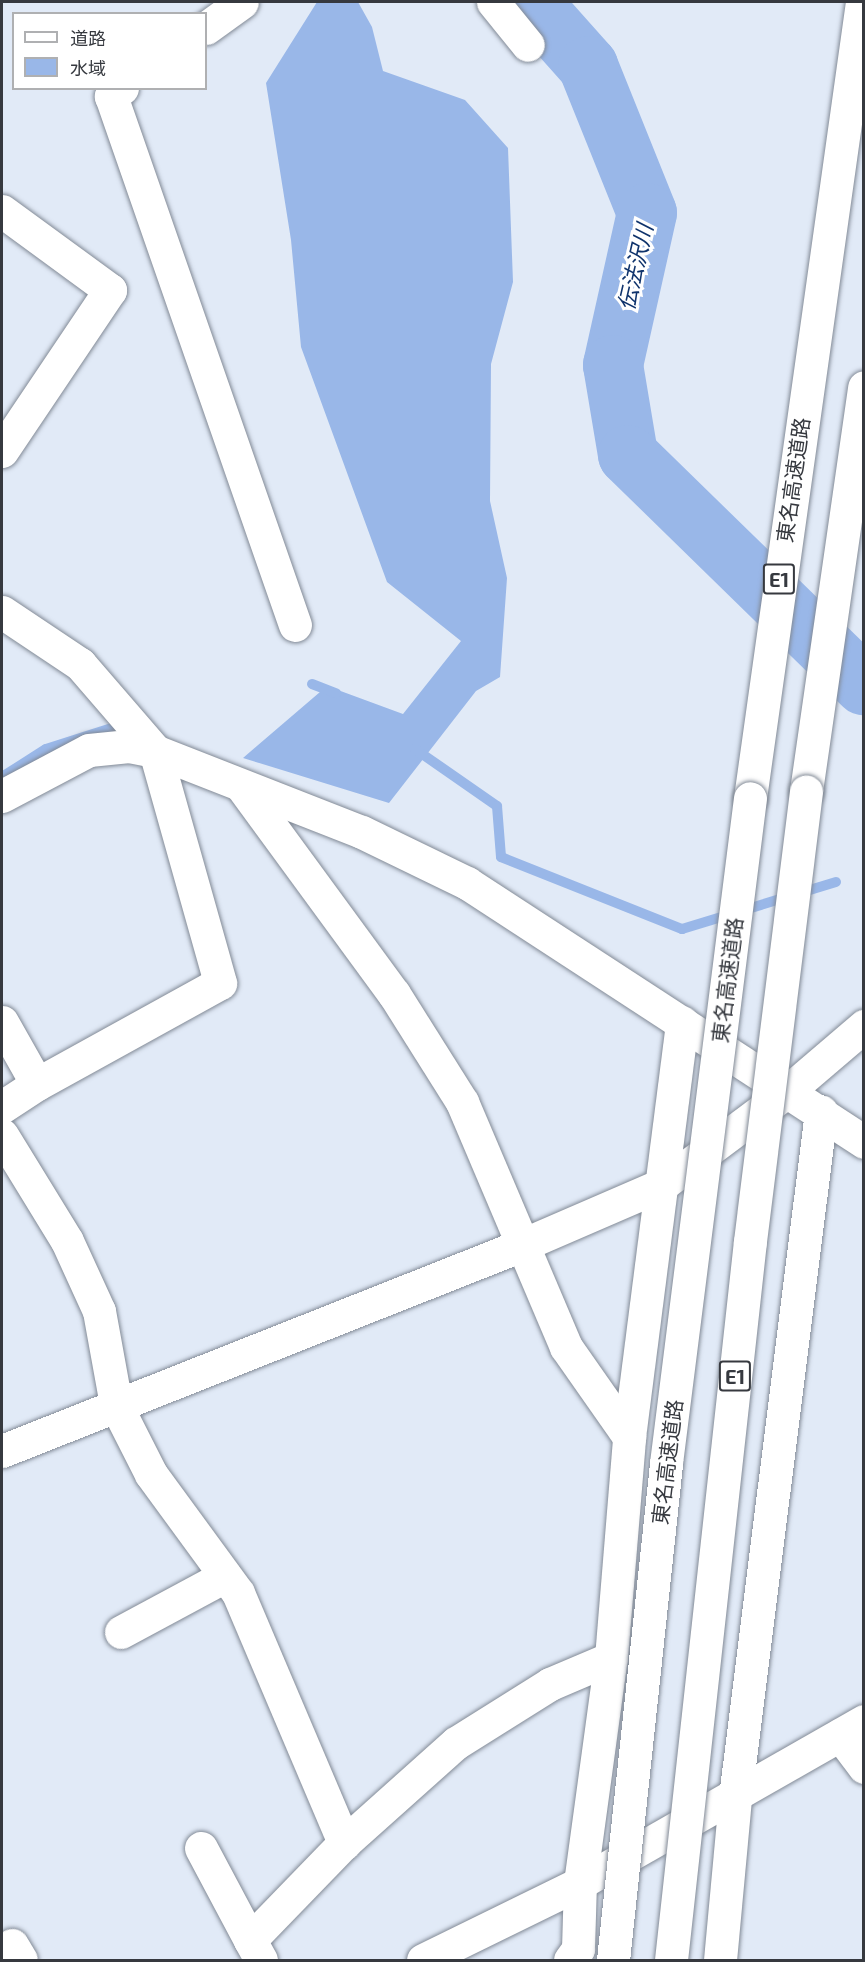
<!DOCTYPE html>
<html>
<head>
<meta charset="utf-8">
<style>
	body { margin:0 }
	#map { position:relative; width:865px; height:1962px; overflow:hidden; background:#e1eaf7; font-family:"Exo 2","Noto Sans JP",sans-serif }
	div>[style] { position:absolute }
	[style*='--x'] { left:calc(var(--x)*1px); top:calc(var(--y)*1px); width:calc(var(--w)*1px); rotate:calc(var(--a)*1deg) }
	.water>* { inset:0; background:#99b7e8 }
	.stream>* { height:10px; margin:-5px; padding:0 5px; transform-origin:5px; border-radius:5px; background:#99b7e8 }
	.river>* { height:60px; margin:-30px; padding:0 30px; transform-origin:30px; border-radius:30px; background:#99b7e8 }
	.roads { filter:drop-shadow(0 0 2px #828a96) drop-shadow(0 0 2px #828a96) }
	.minor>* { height:33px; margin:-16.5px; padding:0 16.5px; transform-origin:16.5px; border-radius:16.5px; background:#fff }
	.highway>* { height:33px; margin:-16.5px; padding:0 16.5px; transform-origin:16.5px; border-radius:16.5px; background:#fff }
	.bridges { filter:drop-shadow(0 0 2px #828a96) drop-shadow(0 0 2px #828a96) }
	.highway-bridge>* { height:33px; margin:-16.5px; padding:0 16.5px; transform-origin:16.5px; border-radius:16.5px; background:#fff }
	span { translate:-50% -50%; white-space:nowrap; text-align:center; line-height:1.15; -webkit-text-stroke:6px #fff; paint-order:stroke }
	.shield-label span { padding:2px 4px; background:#fff; border:2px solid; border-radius:4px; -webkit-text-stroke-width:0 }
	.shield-label { font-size:20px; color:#36393f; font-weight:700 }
	.street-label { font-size:21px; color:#36393f }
	.water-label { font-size:22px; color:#0f336c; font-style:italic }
	.frame { position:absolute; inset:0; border:3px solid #36393f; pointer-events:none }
	.legend { position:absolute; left:12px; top:12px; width:195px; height:78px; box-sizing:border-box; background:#fff; border:2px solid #afb0b2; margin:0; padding:8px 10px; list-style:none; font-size:18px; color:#36393f }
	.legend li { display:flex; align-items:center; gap:12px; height:30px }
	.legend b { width:30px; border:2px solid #afb0b2 }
</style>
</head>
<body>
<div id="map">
	<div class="water">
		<i style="clip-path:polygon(317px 2px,358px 2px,372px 27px,383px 71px,465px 100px,508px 148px,513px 282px,491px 364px,490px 501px,507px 578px,500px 677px,476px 691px,389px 803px,243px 758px,327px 686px,403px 714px,461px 641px,387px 582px,301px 347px,291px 240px,266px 83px)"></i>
	</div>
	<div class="stream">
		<i style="--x:312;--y:684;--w:26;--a:21"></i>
		<i style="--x:415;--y:749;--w:100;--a:34.8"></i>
		<i style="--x:497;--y:806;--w:51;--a:85.5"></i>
		<i style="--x:501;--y:857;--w:195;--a:21.7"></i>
		<i style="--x:682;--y:929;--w:161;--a:-17"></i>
		<i style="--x:2;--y:777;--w:52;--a:-32.5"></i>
		<i style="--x:46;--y:749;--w:69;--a:-17.7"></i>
	</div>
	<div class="river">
		<i style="--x:531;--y:2;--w:86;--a:48.3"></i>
		<i style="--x:588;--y:66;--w:158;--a:68.1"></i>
		<i style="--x:647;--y:213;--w:156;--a:102.6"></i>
		<i style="--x:613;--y:365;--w:91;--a:80.5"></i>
		<i style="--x:628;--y:455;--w:330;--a:44.3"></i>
	</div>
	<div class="roads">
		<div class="minor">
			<i style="--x:493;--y:2;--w:55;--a:50.9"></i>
			<i style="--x:206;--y:28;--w:44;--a:-35.8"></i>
			<i style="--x:122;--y:88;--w:14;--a:144"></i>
			<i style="--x:111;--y:96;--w:560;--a:70.82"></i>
			<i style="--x:2;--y:211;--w:134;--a:36.2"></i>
			<i style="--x:110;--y:290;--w:194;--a:123.9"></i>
			<i style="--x:2;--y:612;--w:94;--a:33.7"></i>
			<i style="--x:80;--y:664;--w:115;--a:49.2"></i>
			<i style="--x:155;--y:751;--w:241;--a:74.3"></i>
			<i style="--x:220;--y:983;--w:209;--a:151.1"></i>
			<i style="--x:37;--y:1084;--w:42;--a:146.7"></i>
			<i style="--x:243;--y:788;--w:255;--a:53.8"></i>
			<i style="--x:394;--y:994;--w:128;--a:57.8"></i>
			<i style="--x:462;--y:1102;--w:266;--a:67"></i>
			<i style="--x:566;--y:1347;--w:110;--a:55"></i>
			<i style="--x:2;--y:796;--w:98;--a:-27.9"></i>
			<i style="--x:89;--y:750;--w:40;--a:-5.7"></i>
			<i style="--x:129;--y:746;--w:26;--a:11"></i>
			<i style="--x:155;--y:751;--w:222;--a:21.4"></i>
			<i style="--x:362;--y:832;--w:117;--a:25.9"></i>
			<i style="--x:467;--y:883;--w:474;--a:33.1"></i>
			<i style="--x:2;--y:1022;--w:71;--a:60.6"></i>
			<i style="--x:2;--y:1135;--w:124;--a:58.5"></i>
			<i style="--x:67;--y:1241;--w:77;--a:65.4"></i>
			<i style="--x:99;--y:1311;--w:96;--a:79.7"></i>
			<i style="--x:116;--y:1405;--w:77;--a:63.1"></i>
			<i style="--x:151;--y:1474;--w:147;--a:53.8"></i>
			<i style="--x:238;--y:1593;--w:272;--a:67"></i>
			<i style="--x:2;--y:1451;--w:559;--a:-21.61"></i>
			<i style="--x:522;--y:1245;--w:154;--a:-23.4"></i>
			<i style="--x:663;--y:1184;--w:157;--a:-36.7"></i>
			<i style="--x:789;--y:1090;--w:99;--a:-40.5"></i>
			<i style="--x:121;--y:1632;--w:118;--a:-28.3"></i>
			<i style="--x:840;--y:1735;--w:40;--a:53"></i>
			<i style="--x:201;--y:1848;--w:104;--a:62"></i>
			<i style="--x:12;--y:1945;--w:17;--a:59"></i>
			<i style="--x:261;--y:1960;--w:23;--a:-119"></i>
			<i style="--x:250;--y:1940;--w:135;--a:-45.9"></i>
			<i style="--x:344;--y:1843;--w:150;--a:-41.8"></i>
			<i style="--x:456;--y:1743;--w:111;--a:-32.1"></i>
			<i style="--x:550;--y:1684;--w:66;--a:-23.1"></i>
			<i style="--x:423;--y:1960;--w:175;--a:-26.1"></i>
			<i style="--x:580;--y:1883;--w:327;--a:-29.7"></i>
			<i style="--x:570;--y:1960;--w:14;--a:-54"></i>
			<i style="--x:578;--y:1949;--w:66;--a:-88.3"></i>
			<i style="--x:580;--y:1883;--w:227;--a:-82.2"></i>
			<i style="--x:611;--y:1658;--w:222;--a:-85.3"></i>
			<i style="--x:629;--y:1437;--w:418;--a:-82.7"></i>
			<i style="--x:720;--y:1960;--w:164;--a:-84.7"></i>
			<i style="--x:735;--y:1797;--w:691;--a:-82.85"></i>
		</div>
		<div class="highway">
			<i style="--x:806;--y:791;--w:408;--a:-81.8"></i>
			<i style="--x:750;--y:798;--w:804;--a:-81.99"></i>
		</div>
	</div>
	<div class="bridges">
		<div class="highway-bridge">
			<i style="--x:613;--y:1960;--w:500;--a:-83.9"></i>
			<i style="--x:666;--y:1463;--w:670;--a:-82.8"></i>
			<i style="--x:671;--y:1960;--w:723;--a:-83.73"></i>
			<i style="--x:750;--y:1241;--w:453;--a:-82.9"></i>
		</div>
	</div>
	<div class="shield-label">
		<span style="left:779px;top:579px">E1</span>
		<span style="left:735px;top:1376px">E1</span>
	</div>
	<div class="street-label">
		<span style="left:793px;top:480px;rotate:-82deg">東名高速道路</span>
		<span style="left:727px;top:980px;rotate:-83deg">東名高速道路</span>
		<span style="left:667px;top:1462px;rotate:-83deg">東名高速道路</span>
	</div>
	<div class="water-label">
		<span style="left:635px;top:267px;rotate:-77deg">伝法沢川</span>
	</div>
	<div class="frame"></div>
	<ul class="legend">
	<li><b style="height:8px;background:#fff"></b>道路</li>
	<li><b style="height:16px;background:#99b7e8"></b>水域</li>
	</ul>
</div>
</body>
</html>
